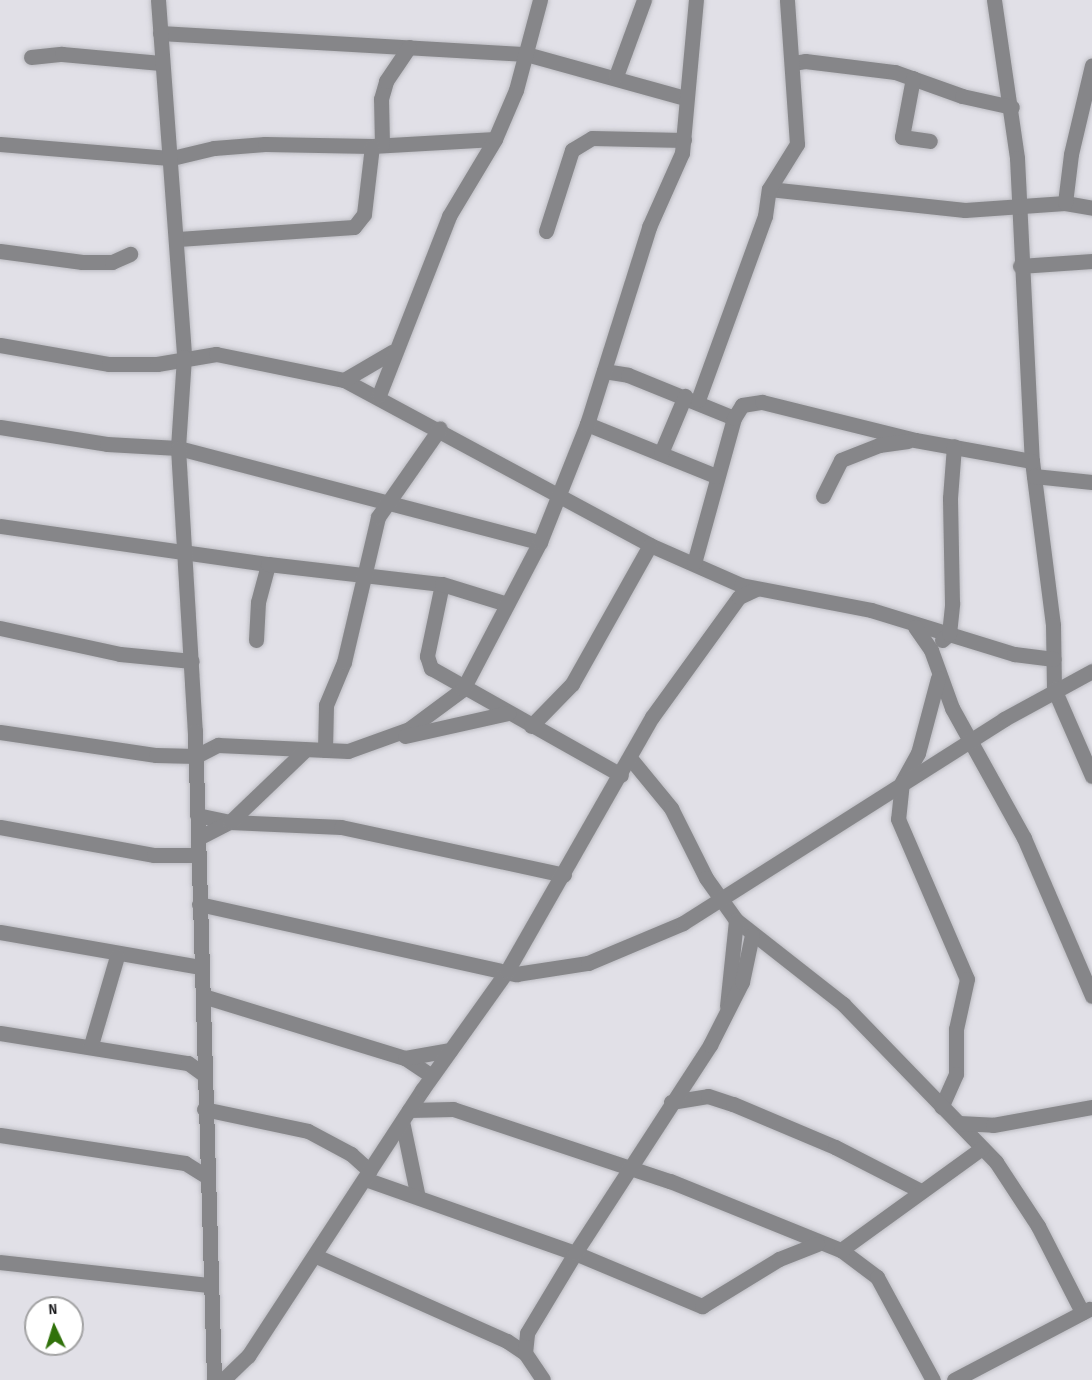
<!DOCTYPE html>
<html>
<head>
<meta charset="utf-8">
<style>
	body { margin:0 }
	#map { position:relative; width:1092px; height:1380px; overflow:hidden; background:#e1e0e7; font-family:"Sofia Sans Condensed",sans-serif }
	div>[style] { position:absolute }
	[style*='--x'] { left:calc(var(--x)*1px); top:calc(var(--y)*1px); width:calc(var(--w)*1px); rotate:calc(var(--a)*1deg) }
	.roads { filter:drop-shadow(0 0 2px #bcbcc2) drop-shadow(0 0 2px #bcbcc2) }
	.minor>* { height:15px; margin:-7.5px; padding:0 7.5px; transform-origin:7.5px; border-radius:7.5px; background:#868689 }
	.tertiary>* { height:15px; margin:-7.5px; padding:0 7.5px; transform-origin:7.5px; border-radius:7.5px; background:#868689 }
	span { translate:-50% -50%; white-space:nowrap; text-align:center; line-height:1.15; -webkit-text-stroke:6px #fff; paint-order:stroke }
	.north { position:absolute; left:24px; top:1296px; width:60px; height:60px; box-sizing:border-box; background:#fff; border:2px solid #a2a2a3; border-radius:50%; rotate:356deg; font-size:16px; font-weight:700; line-height:24px; text-align:center; color:#161618 }
	.north::after { content:''; display:block; margin:auto; width:21px; height:27px; background:#30710a; clip-path:polygon(50% 0,100% 100%,50% 72%,0 100%) }
</style>
</head>
<body>
<div id="map">
	<div class="roads">
		<div class="minor">
			<i style="--x:994;--y:0;--w:160;--a:81.7"></i>
			<i style="--x:1017;--y:158;--w:303;--a:87.2"></i>
			<i style="--x:1032;--y:461;--w:165;--a:82.7"></i>
			<i style="--x:1053;--y:625;--w:64;--a:89.1"></i>
			<i style="--x:1054;--y:689;--w:95;--a:66.4"></i>
			<i style="--x:160;--y:33;--w:367;--a:3.3"></i>
			<i style="--x:526;--y:54;--w:165;--a:15.5"></i>
			<i style="--x:31;--y:57;--w:31;--a:-6"></i>
			<i style="--x:62;--y:54;--w:99;--a:5.2"></i>
			<i style="--x:793;--y:63;--w:12;--a:-9"></i>
			<i style="--x:805;--y:61;--w:91;--a:7"></i>
			<i style="--x:895;--y:72;--w:71;--a:19.7"></i>
			<i style="--x:962;--y:96;--w:51;--a:12.4"></i>
			<i style="--x:616;--y:76;--w:81;--a:-69.8"></i>
			<i style="--x:913;--y:78;--w:60;--a:100.6"></i>
			<i style="--x:902;--y:137;--w:28;--a:8"></i>
			<i style="--x:0;--y:144;--w:173;--a:4.7"></i>
			<i style="--x:172;--y:158;--w:43;--a:-13.4"></i>
			<i style="--x:214;--y:148;--w:51;--a:-4.5"></i>
			<i style="--x:265;--y:144;--w:107;--a:1.1"></i>
			<i style="--x:372;--y:146;--w:123;--a:-3.3"></i>
			<i style="--x:382;--y:145;--w:46;--a:-91.2"></i>
			<i style="--x:381;--y:99;--w:19;--a:-74"></i>
			<i style="--x:386;--y:81;--w:41;--a:-55.9"></i>
			<i style="--x:769;--y:189;--w:197;--a:6.1"></i>
			<i style="--x:965;--y:210;--w:100;--a:-4"></i>
			<i style="--x:1065;--y:203;--w:27;--a:10"></i>
			<i style="--x:1065;--y:203;--w:49;--a:-83"></i>
			<i style="--x:1071;--y:154;--w:91;--a:-76.7"></i>
			<i style="--x:546;--y:231;--w:85;--a:-72.2"></i>
			<i style="--x:572;--y:150;--w:23;--a:-31"></i>
			<i style="--x:592;--y:138;--w:92;--a:1.2"></i>
			<i style="--x:178;--y:239;--w:176;--a:-3.9"></i>
			<i style="--x:354;--y:227;--w:16;--a:-52"></i>
			<i style="--x:364;--y:214;--w:68;--a:-83.3"></i>
			<i style="--x:0;--y:251;--w:83;--a:7.6"></i>
			<i style="--x:82;--y:262;--w:30;--a:0"></i>
			<i style="--x:112;--y:262;--w:20;--a:-24"></i>
			<i style="--x:1020;--y:266;--w:72;--a:-4"></i>
			<i style="--x:0;--y:345;--w:111;--a:9.9"></i>
			<i style="--x:109;--y:364;--w:48;--a:0"></i>
			<i style="--x:157;--y:364;--w:60;--a:-9.6"></i>
			<i style="--x:216;--y:354;--w:131;--a:11.5"></i>
			<i style="--x:344;--y:380;--w:348;--a:28.3"></i>
			<i style="--x:650;--y:545;--w:99;--a:23.7"></i>
			<i style="--x:741;--y:585;--w:132;--a:10.9"></i>
			<i style="--x:871;--y:610;--w:150;--a:17.1"></i>
			<i style="--x:1014;--y:654;--w:40;--a:7.1"></i>
			<i style="--x:604;--y:371;--w:24;--a:9"></i>
			<i style="--x:628;--y:375;--w:114;--a:22.1"></i>
			<i style="--x:734;--y:418;--w:150;--a:105.4"></i>
			<i style="--x:344;--y:380;--w:56;--a:-30.3"></i>
			<i style="--x:379;--y:395;--w:192;--a:-68.6"></i>
			<i style="--x:449;--y:216;--w:90;--a:-59.1"></i>
			<i style="--x:495;--y:139;--w:53;--a:-66.8"></i>
			<i style="--x:516;--y:90;--w:93;--a:-75.1"></i>
			<i style="--x:698;--y:400;--w:196;--a:-70"></i>
			<i style="--x:765;--y:216;--w:27;--a:-82"></i>
			<i style="--x:769;--y:189;--w:53;--a:-58.1"></i>
			<i style="--x:797;--y:144;--w:144;--a:-94"></i>
			<i style="--x:734;--y:418;--w:15;--a:-58"></i>
			<i style="--x:742;--y:405;--w:20;--a:-9"></i>
			<i style="--x:762;--y:402;--w:158;--a:13.9"></i>
			<i style="--x:915;--y:440;--w:119;--a:10.2"></i>
			<i style="--x:587;--y:424;--w:139;--a:22"></i>
			<i style="--x:0;--y:427;--w:108;--a:9"></i>
			<i style="--x:107;--y:444;--w:71;--a:3.2"></i>
			<i style="--x:178;--y:448;--w:374;--a:14.6"></i>
			<i style="--x:661;--y:453;--w:62;--a:-67.2"></i>
			<i style="--x:1034;--y:476;--w:58;--a:5.9"></i>
			<i style="--x:823;--y:496;--w:40;--a:-63.4"></i>
			<i style="--x:841;--y:460;--w:41;--a:-21.5"></i>
			<i style="--x:879;--y:445;--w:29;--a:-8"></i>
			<i style="--x:0;--y:526;--w:271;--a:8.1"></i>
			<i style="--x:442;--y:584;--w:74;--a:101.8"></i>
			<i style="--x:427;--y:656;--w:13;--a:72"></i>
			<i style="--x:431;--y:668;--w:218;--a:29.4"></i>
			<i style="--x:915;--y:627;--w:28;--a:55"></i>
			<i style="--x:931;--y:650;--w:62;--a:70.1"></i>
			<i style="--x:952;--y:708;--w:149;--a:61"></i>
			<i style="--x:1024;--y:838;--w:172;--a:66.7"></i>
			<i style="--x:0;--y:628;--w:123;--a:12.2"></i>
			<i style="--x:120;--y:654;--w:72;--a:5.6"></i>
			<i style="--x:256;--y:640;--w:38;--a:-87"></i>
			<i style="--x:258;--y:602;--w:39;--a:-75"></i>
			<i style="--x:268;--y:564;--w:175;--a:6.6"></i>
			<i style="--x:442;--y:584;--w:68;--a:17.1"></i>
			<i style="--x:942;--y:640;--w:9;--a:-41"></i>
			<i style="--x:949;--y:634;--w:31;--a:-84"></i>
			<i style="--x:952;--y:603;--w:105;--a:-91.1"></i>
			<i style="--x:950;--y:498;--w:52;--a:-85.6"></i>
			<i style="--x:938;--y:678;--w:78;--a:104.9"></i>
			<i style="--x:918;--y:753;--w:33;--a:119"></i>
			<i style="--x:902;--y:782;--w:37;--a:96"></i>
			<i style="--x:898;--y:819;--w:174;--a:66.7"></i>
			<i style="--x:967;--y:979;--w:51;--a:102.4"></i>
			<i style="--x:956;--y:1029;--w:45;--a:90"></i>
			<i style="--x:956;--y:1074;--w:36;--a:114"></i>
			<i style="--x:531;--y:726;--w:59;--a:-45.7"></i>
			<i style="--x:572;--y:684;--w:159;--a:-60.7"></i>
			<i style="--x:0;--y:732;--w:158;--a:8.4"></i>
			<i style="--x:156;--y:755;--w:40;--a:1.4"></i>
			<i style="--x:196;--y:756;--w:25;--a:-27"></i>
			<i style="--x:218;--y:745;--w:130;--a:2.6"></i>
			<i style="--x:348;--y:751;--w:65;--a:-19.8"></i>
			<i style="--x:409;--y:729;--w:67;--a:-36.5"></i>
			<i style="--x:463;--y:689;--w:166;--a:-62.4"></i>
			<i style="--x:540;--y:542;--w:127;--a:-68.3"></i>
			<i style="--x:587;--y:424;--w:207;--a:-72.5"></i>
			<i style="--x:649;--y:227;--w:81;--a:-66"></i>
			<i style="--x:682;--y:153;--w:154;--a:-84.8"></i>
			<i style="--x:405;--y:736;--w:106;--a:-12.6"></i>
			<i style="--x:325;--y:750;--w:45;--a:-88.7"></i>
			<i style="--x:326;--y:705;--w:47;--a:-67.3"></i>
			<i style="--x:344;--y:662;--w:149;--a:-76.8"></i>
			<i style="--x:378;--y:517;--w:108;--a:-55.1"></i>
			<i style="--x:630;--y:758;--w:65;--a:50.6"></i>
			<i style="--x:671;--y:808;--w:78;--a:63.4"></i>
			<i style="--x:706;--y:878;--w:52;--a:54.5"></i>
			<i style="--x:736;--y:920;--w:136;--a:38.1"></i>
			<i style="--x:843;--y:1004;--w:220;--a:45.9"></i>
			<i style="--x:996;--y:1162;--w:77;--a:56.7"></i>
			<i style="--x:1038;--y:1226;--w:97;--a:62.9"></i>
			<i style="--x:197;--y:815;--w:34;--a:12"></i>
			<i style="--x:230;--y:822;--w:111;--a:2.6"></i>
			<i style="--x:341;--y:827;--w:228;--a:12.1"></i>
			<i style="--x:0;--y:827;--w:157;--a:10.3"></i>
			<i style="--x:154;--y:855;--w:44;--a:0"></i>
			<i style="--x:198;--y:838;--w:36;--a:-27"></i>
			<i style="--x:230;--y:822;--w:104;--a:-43.8"></i>
			<i style="--x:199;--y:904;--w:325;--a:12.5"></i>
			<i style="--x:516;--y:974;--w:73;--a:-8.7"></i>
			<i style="--x:588;--y:963;--w:103;--a:-22.8"></i>
			<i style="--x:683;--y:923;--w:380;--a:-32.4"></i>
			<i style="--x:1004;--y:719;--w:100;--a:-28.6"></i>
			<i style="--x:0;--y:932;--w:204;--a:9.9"></i>
			<i style="--x:203;--y:996;--w:211;--a:17.1"></i>
			<i style="--x:405;--y:1058;--w:32;--a:34"></i>
			<i style="--x:727;--y:1006;--w:86;--a:-84"></i>
			<i style="--x:0;--y:1033;--w:190;--a:9.1"></i>
			<i style="--x:188;--y:1063;--w:19;--a:36"></i>
			<i style="--x:91;--y:1045;--w:93;--a:-73.7"></i>
			<i style="--x:405;--y:1058;--w:46;--a:-10.1"></i>
			<i style="--x:671;--y:1102;--w:37;--a:-9"></i>
			<i style="--x:708;--y:1096;--w:26;--a:18"></i>
			<i style="--x:733;--y:1104;--w:111;--a:22.9"></i>
			<i style="--x:835;--y:1147;--w:94;--a:27.1"></i>
			<i style="--x:204;--y:1109;--w:106;--a:11.9"></i>
			<i style="--x:308;--y:1131;--w:49;--a:28.1"></i>
			<i style="--x:351;--y:1154;--w:25;--a:42"></i>
			<i style="--x:409;--y:1110;--w:44;--a:-1.3"></i>
			<i style="--x:453;--y:1109;--w:229;--a:18.4"></i>
			<i style="--x:670;--y:1181;--w:184;--a:22"></i>
			<i style="--x:841;--y:1250;--w:45;--a:36.9"></i>
			<i style="--x:877;--y:1277;--w:117;--a:61.5"></i>
			<i style="--x:402;--y:1121;--w:74;--a:78.2"></i>
			<i style="--x:959;--y:1123;--w:34;--a:3"></i>
			<i style="--x:993;--y:1125;--w:101;--a:-10.3"></i>
			<i style="--x:0;--y:1135;--w:187;--a:8.6"></i>
			<i style="--x:185;--y:1163;--w:25;--a:32"></i>
			<i style="--x:365;--y:1179;--w:223;--a:19.4"></i>
			<i style="--x:575;--y:1253;--w:138;--a:22.7"></i>
			<i style="--x:702;--y:1306;--w:90;--a:-31.4"></i>
			<i style="--x:779;--y:1259;--w:41;--a:-21.5"></i>
			<i style="--x:841;--y:1250;--w:174;--a:-35.9"></i>
			<i style="--x:316;--y:1256;--w:209;--a:24"></i>
			<i style="--x:507;--y:1341;--w:22;--a:34"></i>
			<i style="--x:525;--y:1353;--w:32;--a:56"></i>
			<i style="--x:0;--y:1262;--w:209;--a:6.3"></i>
			<i style="--x:525;--y:1353;--w:20;--a:-84"></i>
			<i style="--x:527;--y:1333;--w:93;--a:-59"></i>
			<i style="--x:575;--y:1253;--w:248;--a:-57"></i>
			<i style="--x:710;--y:1045;--w:71;--a:-63.1"></i>
			<i style="--x:742;--y:982;--w:48;--a:-78"></i>
			<i style="--x:223;--y:1380;--w:35;--a:-44"></i>
			<i style="--x:248;--y:1356;--w:318;--a:-56.8"></i>
			<i style="--x:422;--y:1090;--w:146;--a:-54.5"></i>
			<i style="--x:507;--y:971;--w:292;--a:-60.3"></i>
			<i style="--x:652;--y:717;--w:148;--a:-54.1"></i>
			<i style="--x:739;--y:597;--w:19;--a:-25"></i>
			<i style="--x:954;--y:1380;--w:153;--a:-27.7"></i>
		</div>
		<div class="tertiary">
			<i style="--x:158;--y:0;--w:358;--a:85.8"></i>
			<i style="--x:184;--y:357;--w:91;--a:93.8"></i>
			<i style="--x:178;--y:448;--w:284;--a:86.6"></i>
			<i style="--x:195;--y:731;--w:649;--a:88.32"></i>
		</div>
	</div>
	<div class="north">N</div>
</div>
</body>
</html>
